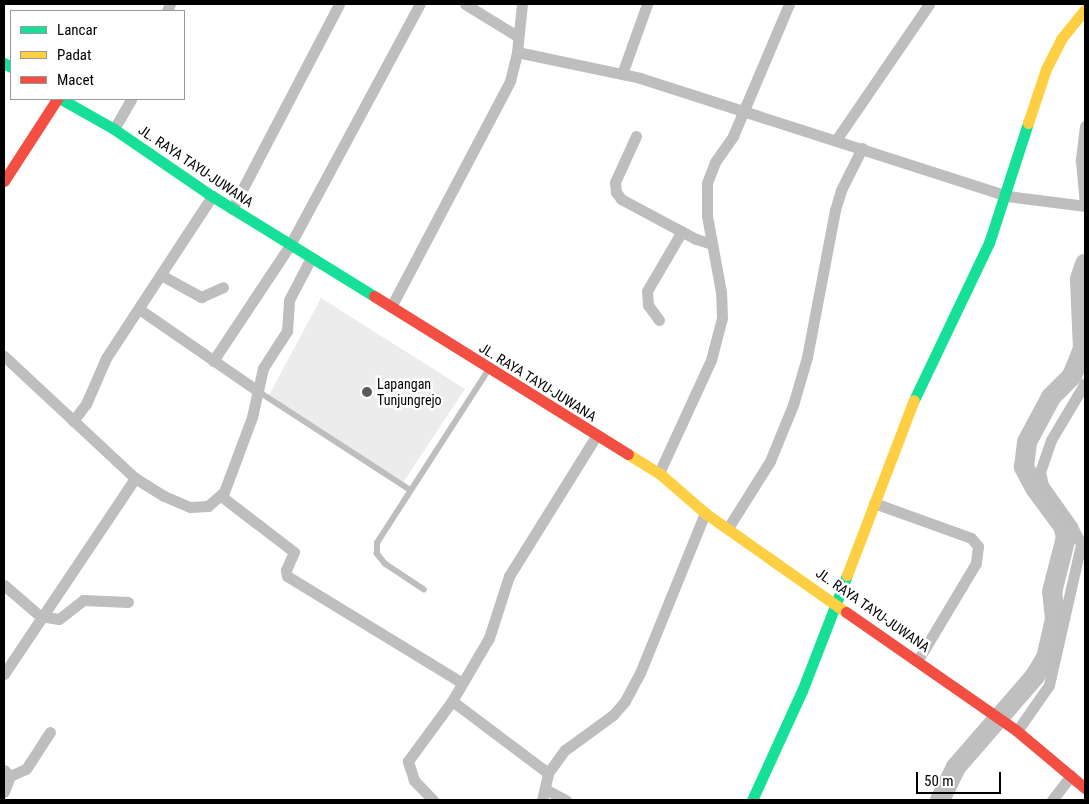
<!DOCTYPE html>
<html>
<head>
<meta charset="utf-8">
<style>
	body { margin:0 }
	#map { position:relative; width:1089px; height:804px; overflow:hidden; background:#fff; font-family:"Roboto Condensed",sans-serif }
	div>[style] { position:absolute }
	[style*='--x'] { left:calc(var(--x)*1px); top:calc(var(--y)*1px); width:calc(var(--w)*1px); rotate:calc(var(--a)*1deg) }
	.green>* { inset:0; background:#ececec }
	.river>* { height:20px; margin:-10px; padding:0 10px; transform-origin:10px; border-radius:10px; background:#bfbfbf }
	.lane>* { height:5.5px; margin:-2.75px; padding:0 2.75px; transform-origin:2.75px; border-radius:2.75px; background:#bebebe }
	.street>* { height:11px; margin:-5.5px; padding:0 5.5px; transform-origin:5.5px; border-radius:5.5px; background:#bebebe }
	.fast>* { height:11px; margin:-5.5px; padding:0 5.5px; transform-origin:5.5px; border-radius:5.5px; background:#16e098 }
	.slow>* { height:11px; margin:-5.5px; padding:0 5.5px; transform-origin:5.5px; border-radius:5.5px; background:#ffcf43 }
	.jam>* { height:11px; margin:-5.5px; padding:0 5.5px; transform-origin:5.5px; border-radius:5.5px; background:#f24e42 }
	.dots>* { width:14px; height:14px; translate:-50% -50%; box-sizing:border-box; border:2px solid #fff; border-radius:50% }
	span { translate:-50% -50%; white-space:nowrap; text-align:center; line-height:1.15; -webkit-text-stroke:5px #fff; paint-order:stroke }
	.street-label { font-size:14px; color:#000 }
	.poi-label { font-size:14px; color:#000 }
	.left { translate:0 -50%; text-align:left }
	.frame { position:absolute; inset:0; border:5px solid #000; pointer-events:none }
	.legend { position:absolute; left:10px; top:10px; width:175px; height:90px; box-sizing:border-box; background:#fff; border:1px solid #999; margin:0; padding:6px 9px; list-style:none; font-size:15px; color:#000 }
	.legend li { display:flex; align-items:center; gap:10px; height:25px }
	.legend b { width:25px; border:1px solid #999 }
	.scale { position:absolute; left:916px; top:772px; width:85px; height:22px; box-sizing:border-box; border:2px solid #000; border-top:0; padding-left:6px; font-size:15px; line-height:18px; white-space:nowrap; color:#000; -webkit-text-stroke:4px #fff; paint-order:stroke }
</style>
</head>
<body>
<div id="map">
	<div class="green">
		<i style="clip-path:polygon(321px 298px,465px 389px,402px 484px,269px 395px)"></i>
	</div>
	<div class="river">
		<i style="--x:940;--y:800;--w:37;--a:-64"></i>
		<i style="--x:956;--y:767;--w:121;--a:-49"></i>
		<i style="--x:1035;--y:676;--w:21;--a:-59"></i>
		<i style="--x:1046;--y:658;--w:40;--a:-77"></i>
		<i style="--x:1055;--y:619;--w:27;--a:-96"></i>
		<i style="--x:1052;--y:592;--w:57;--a:-75.7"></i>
		<i style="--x:1066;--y:537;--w:11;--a:-105"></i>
		<i style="--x:1063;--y:526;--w:47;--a:-126.4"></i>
		<i style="--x:1035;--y:488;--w:24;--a:-118"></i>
		<i style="--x:1024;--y:467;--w:25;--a:-83"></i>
		<i style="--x:1027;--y:442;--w:51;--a:-61.9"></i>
		<i style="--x:1051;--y:397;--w:30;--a:-45"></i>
		<i style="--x:1072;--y:376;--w:29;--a:-68"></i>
		<i style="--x:1083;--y:349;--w:70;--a:-92.5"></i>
		<i style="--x:1080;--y:279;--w:16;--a:-72"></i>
	</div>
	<div class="lane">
		<i style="--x:258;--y:391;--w:180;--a:33"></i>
		<i style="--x:424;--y:590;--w:47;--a:-146.3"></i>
		<i style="--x:385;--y:564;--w:13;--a:-129"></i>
		<i style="--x:377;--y:554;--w:11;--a:-90"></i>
		<i style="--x:377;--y:543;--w:207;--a:-57.2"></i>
	</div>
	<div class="street">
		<i style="--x:465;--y:4;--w:61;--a:31.6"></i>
		<i style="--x:167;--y:11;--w:8;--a:-67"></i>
		<i style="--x:517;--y:52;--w:126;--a:11.9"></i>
		<i style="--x:640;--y:78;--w:386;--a:17.8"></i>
		<i style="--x:1007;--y:196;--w:79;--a:7.3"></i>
		<i style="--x:622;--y:74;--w:74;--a:-70.3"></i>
		<i style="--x:1085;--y:126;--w:35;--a:97"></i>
		<i style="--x:1081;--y:161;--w:44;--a:84.8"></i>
		<i style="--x:114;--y:129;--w:34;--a:-60"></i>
		<i style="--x:636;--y:136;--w:51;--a:114.5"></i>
		<i style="--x:615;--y:182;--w:10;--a:84"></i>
		<i style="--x:616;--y:192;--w:9;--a:54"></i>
		<i style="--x:621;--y:199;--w:85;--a:28.1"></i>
		<i style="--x:696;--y:239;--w:17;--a:17"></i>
		<i style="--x:836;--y:140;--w:165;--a:-55.6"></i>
		<i style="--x:232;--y:209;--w:231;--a:-62.4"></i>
		<i style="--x:161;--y:275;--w:46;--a:28.8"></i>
		<i style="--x:201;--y:297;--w:24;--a:-24"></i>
		<i style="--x:391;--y:307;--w:255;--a:-62.2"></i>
		<i style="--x:510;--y:81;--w:30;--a:-76"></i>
		<i style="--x:517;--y:52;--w:48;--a:-84.1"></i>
		<i style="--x:139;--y:309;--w:145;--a:34.6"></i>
		<i style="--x:659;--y:320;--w:19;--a:-126"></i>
		<i style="--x:648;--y:305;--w:14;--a:-94"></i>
		<i style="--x:647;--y:291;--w:69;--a:-59.7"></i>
		<i style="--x:4;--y:356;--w:179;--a:43"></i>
		<i style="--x:135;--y:478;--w:34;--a:32"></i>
		<i style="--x:164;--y:496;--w:28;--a:23"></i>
		<i style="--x:190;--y:507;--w:18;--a:-3"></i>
		<i style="--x:208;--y:506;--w:21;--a:-41"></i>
		<i style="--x:224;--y:492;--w:80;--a:-69.5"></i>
		<i style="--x:252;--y:417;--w:50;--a:-77.3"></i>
		<i style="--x:263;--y:368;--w:44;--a:-57"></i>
		<i style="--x:287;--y:331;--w:31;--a:-86"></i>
		<i style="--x:289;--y:300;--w:47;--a:-62.4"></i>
		<i style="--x:213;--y:361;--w:139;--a:-56.4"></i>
		<i style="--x:290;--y:245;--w:274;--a:-61.7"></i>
		<i style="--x:73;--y:421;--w:21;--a:-53"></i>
		<i style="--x:86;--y:404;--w:50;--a:-66.5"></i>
		<i style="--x:106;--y:358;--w:194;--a:-56.8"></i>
		<i style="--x:659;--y:473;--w:124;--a:-65.3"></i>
		<i style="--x:711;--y:360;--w:43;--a:-75.3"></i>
		<i style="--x:722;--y:318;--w:26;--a:-92"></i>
		<i style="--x:721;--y:292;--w:77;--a:-100.4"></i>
		<i style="--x:707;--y:216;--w:33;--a:-90"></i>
		<i style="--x:707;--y:183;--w:22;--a:-69"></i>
		<i style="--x:715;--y:162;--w:32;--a:-55"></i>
		<i style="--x:733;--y:136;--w:143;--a:-67"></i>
		<i style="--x:221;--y:496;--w:92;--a:37.5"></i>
		<i style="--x:294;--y:552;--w:20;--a:114"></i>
		<i style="--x:286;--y:570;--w:6;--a:81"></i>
		<i style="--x:287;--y:576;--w:205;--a:31.4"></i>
		<i style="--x:874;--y:503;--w:103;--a:19.8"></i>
		<i style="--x:971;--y:538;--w:11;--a:49"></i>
		<i style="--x:978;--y:546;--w:17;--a:97"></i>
		<i style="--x:976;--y:563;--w:113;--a:120.9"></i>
		<i style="--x:728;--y:528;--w:79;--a:-57.9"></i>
		<i style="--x:770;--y:461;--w:61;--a:-67.7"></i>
		<i style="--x:793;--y:405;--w:50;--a:-73.7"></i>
		<i style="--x:807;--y:357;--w:150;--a:-79.2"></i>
		<i style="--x:835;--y:210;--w:21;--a:-73"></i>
		<i style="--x:841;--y:190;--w:47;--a:-63.4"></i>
		<i style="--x:4;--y:585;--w:48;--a:40.7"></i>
		<i style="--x:40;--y:616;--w:19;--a:9"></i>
		<i style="--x:59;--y:619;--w:31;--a:-38"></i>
		<i style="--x:83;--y:600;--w:45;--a:2.5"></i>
		<i style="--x:4;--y:674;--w:236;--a:-56.2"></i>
		<i style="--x:1017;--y:731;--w:56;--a:-55.2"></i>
		<i style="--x:1049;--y:685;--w:145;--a:-77.2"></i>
		<i style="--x:1081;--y:544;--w:20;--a:-117"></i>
		<i style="--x:1072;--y:526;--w:50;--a:-125.3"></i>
		<i style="--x:1043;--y:485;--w:13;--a:-103"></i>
		<i style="--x:1040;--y:472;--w:34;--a:-71"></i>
		<i style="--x:1051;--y:440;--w:66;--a:-59.2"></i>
		<i style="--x:4;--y:770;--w:8;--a:45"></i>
		<i style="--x:10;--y:776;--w:17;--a:111"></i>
		<i style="--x:548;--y:773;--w:120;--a:-143.1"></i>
		<i style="--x:452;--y:701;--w:73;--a:-59.6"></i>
		<i style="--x:489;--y:638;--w:65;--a:-72.1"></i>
		<i style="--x:509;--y:576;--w:165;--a:-58.1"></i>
		<i style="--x:10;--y:776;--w:17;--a:-24"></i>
		<i style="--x:26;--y:769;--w:44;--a:-57"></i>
		<i style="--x:545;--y:789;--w:24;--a:28"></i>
		<i style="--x:433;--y:800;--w:28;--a:-134"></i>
		<i style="--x:414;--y:780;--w:20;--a:-108"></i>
		<i style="--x:408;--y:761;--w:74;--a:-53.7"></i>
		<i style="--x:542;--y:800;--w:28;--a:-77"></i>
		<i style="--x:548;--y:773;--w:29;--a:-54"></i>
		<i style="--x:565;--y:750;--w:59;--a:-36.1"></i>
		<i style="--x:613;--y:715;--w:18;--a:-49"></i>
		<i style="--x:625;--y:701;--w:32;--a:-62"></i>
		<i style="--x:640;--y:673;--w:173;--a:-67.9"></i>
		<i style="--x:1052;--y:800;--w:31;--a:-52"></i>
	</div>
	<div class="fast">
		<i style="--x:4;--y:63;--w:8;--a:30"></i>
		<i style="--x:61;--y:99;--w:61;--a:29.5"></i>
		<i style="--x:114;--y:129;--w:119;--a:34.4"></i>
		<i style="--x:212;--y:196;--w:190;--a:31.7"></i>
		<i style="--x:914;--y:400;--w:174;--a:-64.5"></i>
		<i style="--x:989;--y:243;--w:126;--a:-72"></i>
		<i style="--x:752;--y:800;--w:120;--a:-65.4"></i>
		<i style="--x:802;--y:691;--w:124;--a:-68.8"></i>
	</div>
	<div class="slow">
		<i style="--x:1028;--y:123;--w:57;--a:-71.6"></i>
		<i style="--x:1046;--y:69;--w:34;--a:-63"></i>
		<i style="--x:1061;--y:39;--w:38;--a:-51"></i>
		<i style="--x:628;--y:454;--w:36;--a:32"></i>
		<i style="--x:659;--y:473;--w:61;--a:41"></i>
		<i style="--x:705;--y:513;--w:172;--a:35.1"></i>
		<i style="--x:847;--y:575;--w:187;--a:-69.1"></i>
	</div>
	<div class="jam">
		<i style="--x:4;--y:181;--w:98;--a:-57.1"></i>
		<i style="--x:374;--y:296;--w:299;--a:31.9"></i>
		<i style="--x:846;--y:612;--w:208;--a:34.8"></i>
		<i style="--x:1017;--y:731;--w:89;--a:40"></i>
	</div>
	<div class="dots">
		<i style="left:367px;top:392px;background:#595959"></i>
	</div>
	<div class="street-label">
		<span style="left:196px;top:166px;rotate:34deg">JL. RAYA TAYU-JUWANA</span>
		<span style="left:538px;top:382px;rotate:32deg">JL. RAYA TAYU-JUWANA</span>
		<span style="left:873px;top:610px;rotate:35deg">JL. RAYA TAYU-JUWANA</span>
	</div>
	<div class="poi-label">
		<span class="left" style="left:377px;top:392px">Lapangan<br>Tunjungrejo</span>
	</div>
	<div class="frame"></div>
	<ul class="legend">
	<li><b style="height:6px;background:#16e098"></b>Lancar</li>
	<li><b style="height:6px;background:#ffcf43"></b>Padat</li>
	<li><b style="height:6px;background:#f24e42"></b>Macet</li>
	</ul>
	<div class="scale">50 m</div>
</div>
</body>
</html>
